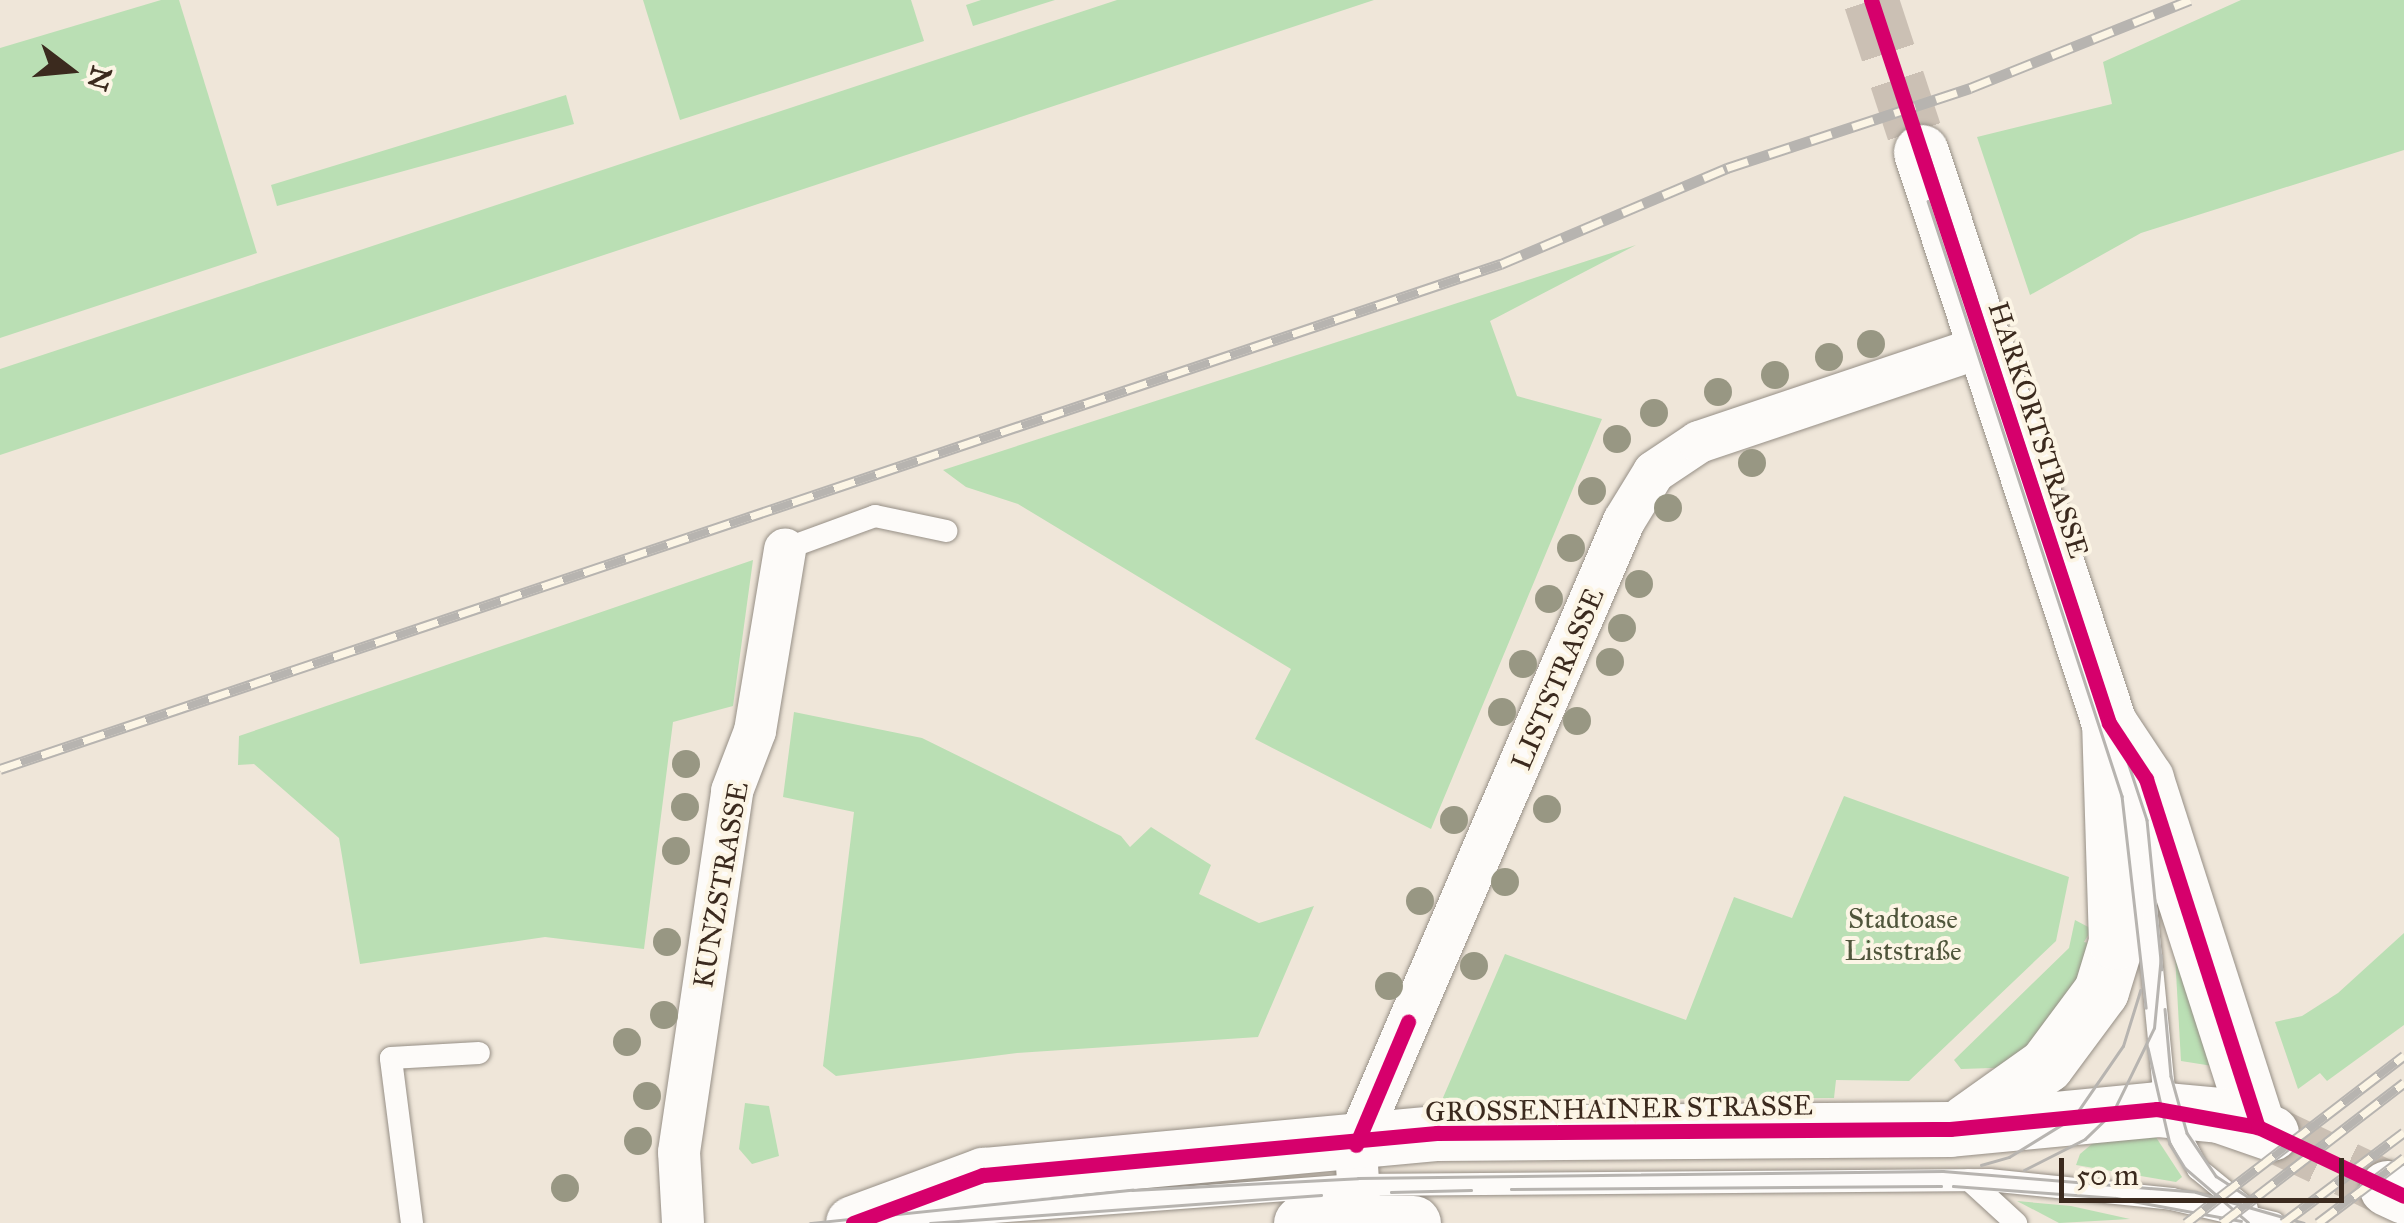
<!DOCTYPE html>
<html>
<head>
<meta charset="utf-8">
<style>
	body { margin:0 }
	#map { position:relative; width:2404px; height:1223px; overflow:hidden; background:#efe6d9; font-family:"IM FELL Great Primer",serif }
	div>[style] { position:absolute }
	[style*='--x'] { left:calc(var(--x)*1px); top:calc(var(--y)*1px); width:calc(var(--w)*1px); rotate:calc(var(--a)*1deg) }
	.green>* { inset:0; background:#badfb4 }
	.secondary-tunnel>* { height:55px; margin-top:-27.5px; transform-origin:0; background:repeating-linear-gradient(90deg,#cbc0b4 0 55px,transparent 0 83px) }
	.roads { filter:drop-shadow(0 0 2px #968f86) drop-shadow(0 0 2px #968f86) }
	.lane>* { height:22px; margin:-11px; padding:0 11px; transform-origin:11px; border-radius:11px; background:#fdfbf9 }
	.street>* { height:42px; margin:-21px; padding:0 21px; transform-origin:21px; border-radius:21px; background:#fdfbf9 }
	.secondary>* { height:55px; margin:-27.5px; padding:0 27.5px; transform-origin:27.5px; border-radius:27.5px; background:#fdfbf9 }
	.tram>* { height:2.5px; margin:-1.25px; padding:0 1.25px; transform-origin:1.25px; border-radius:1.25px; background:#b7b4b0 }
	.rail>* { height:11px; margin-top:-5.5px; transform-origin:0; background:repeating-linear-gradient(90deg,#fcf5e5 0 22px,#b7b4b0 0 44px); box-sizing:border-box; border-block:2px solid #b7b4b0 }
	.cycleway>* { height:15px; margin:-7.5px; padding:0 7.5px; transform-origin:7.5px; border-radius:7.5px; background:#d6006c }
	.trees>* { width:28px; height:28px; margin:-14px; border-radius:50%; background:#989783 }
	span { translate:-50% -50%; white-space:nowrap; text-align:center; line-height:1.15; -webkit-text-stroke:8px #fcf5e5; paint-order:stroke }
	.street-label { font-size:28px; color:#3b2a1e }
	.park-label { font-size:28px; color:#50563c }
	.north { position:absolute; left:20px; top:20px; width:100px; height:100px; -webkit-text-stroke:8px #fcf5e5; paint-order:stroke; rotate:106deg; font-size:28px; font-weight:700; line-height:40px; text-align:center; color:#3b2a1e }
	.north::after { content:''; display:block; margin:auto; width:35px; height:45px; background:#3b2a1e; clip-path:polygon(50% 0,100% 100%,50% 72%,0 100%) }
	.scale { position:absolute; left:2059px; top:1158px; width:285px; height:45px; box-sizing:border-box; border:5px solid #3b2a1e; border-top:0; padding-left:12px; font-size:30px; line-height:35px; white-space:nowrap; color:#3b2a1e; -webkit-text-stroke:8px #fcf5e5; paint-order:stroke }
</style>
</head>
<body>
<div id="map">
	<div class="green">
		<i style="clip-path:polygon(161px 0,179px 0,257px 253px,0 338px,0 48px)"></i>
		<i style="clip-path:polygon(643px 0,911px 0,924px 41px,680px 120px)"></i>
		<i style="clip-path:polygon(981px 0,1055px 0,973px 26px,966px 5px)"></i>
		<i style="clip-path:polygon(1117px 0,1374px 0,0 455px,0 369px)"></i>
		<i style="clip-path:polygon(2241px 0,2404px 0,2404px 150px,2141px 233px,2030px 295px,1977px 137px,2112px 104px,2103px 62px)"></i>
		<i style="clip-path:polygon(566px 95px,574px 124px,277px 206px,271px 185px)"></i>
		<i style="clip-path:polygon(1636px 245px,1490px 321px,1517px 396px,1602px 419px,1431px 829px,1255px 739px,1291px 669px,1018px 504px,966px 487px,943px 470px)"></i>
		<i style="clip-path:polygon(753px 560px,733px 706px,673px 722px,644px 949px,545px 937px,360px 964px,339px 838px,254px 764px,238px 765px,239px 736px)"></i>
		<i style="clip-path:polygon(794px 712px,922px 738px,1121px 836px,1130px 847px,1151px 827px,1211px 865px,1199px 894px,1259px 923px,1314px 906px,1258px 1037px,1017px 1053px,836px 1076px,823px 1066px,854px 812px,783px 797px)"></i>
		<i style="clip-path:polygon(1844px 796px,2069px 877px,2056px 941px,1909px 1081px,1836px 1080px,1834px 1098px,1442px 1100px,1505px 954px,1686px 1020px,1734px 897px,1792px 918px)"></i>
		<i style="clip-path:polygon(2075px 920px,2092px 929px,2084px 942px,2102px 946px,2023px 1067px,1961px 1069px,1954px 1060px,2069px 948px)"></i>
		<i style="clip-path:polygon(2404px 933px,2404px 1025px,2327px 1081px,2320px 1073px,2298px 1089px,2275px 1022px,2302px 1016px,2338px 993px)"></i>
		<i style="clip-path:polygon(2174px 937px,2219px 1067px,2181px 1061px)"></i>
		<i style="clip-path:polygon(745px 1103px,769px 1106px,779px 1156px,752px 1164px,739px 1149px)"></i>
		<i style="clip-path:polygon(2118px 1122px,2146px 1122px,2182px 1177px,2176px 1182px,2076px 1165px,2080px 1154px)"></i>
		<i style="clip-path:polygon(2017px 1201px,2071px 1206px,2130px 1219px,2059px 1223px)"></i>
	</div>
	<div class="secondary-tunnel">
		<i style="--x:1871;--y:0;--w:160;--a:71.8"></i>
		<i style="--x:2271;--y:1133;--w:128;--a:25.4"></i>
	</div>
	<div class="roads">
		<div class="lane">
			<i style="--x:785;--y:549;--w:96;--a:-20.1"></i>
			<i style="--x:875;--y:516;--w:73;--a:11.9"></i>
			<i style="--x:2138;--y:825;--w:286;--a:84.4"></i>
			<i style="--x:2166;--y:1110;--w:67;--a:61.5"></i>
			<i style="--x:2198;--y:1169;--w:63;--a:39.2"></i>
			<i style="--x:1969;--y:1180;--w:64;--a:42.5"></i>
			<i style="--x:928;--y:1217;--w:431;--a:-4.3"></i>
			<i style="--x:1358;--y:1185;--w:631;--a:-0.45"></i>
			<i style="--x:1989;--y:1180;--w:184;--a:5.9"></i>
			<i style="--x:2172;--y:1199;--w:105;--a:13.2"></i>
			<i style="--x:412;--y:1223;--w:166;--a:-97.3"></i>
			<i style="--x:391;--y:1058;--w:88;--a:-3.3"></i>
		</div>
		<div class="street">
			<i style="--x:1360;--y:1220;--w:75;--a:-93.1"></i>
			<i style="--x:1356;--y:1145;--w:679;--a:-66.76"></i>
			<i style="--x:1624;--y:521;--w:57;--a:-58.5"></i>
			<i style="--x:1654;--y:472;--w:54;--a:-33.7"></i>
			<i style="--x:1699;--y:442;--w:301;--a:-18.6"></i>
			<i style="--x:683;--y:1223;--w:71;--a:-93.2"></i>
			<i style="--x:679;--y:1152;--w:365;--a:-81.6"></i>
			<i style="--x:732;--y:791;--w:64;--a:-69"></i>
			<i style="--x:755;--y:731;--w:184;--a:-80.6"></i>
		</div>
		<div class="secondary">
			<i style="--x:1921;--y:152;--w:601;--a:71.78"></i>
			<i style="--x:2109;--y:723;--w:67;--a:56.5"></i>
			<i style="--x:2146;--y:779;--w:366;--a:72.2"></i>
			<i style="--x:1966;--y:1122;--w:98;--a:-35.5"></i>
			<i style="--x:2046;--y:1065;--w:92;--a:-53.4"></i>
			<i style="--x:2101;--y:991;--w:51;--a:-73"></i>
			<i style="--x:2116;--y:942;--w:219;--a:-91.8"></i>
			<i style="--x:2387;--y:1188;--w:19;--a:25"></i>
			<i style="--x:853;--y:1223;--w:139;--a:-20.3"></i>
			<i style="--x:983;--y:1175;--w:456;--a:-5.3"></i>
			<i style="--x:1437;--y:1133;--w:513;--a:-0.45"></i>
			<i style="--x:1950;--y:1129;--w:208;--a:-5.5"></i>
			<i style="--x:2157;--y:1109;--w:62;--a:5.5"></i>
			<i style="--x:2219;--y:1115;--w:55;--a:19.1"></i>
			<i style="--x:1301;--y:1223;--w:112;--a:0"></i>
		</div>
	</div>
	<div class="tram">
		<i style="--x:1927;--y:150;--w:705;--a:71.82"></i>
		<i style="--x:2147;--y:820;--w:150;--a:84.3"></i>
		<i style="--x:1928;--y:201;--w:626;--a:71.94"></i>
		<i style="--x:2122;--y:796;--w:213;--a:83.5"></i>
		<i style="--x:2165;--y:1009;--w:67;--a:84.9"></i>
		<i style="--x:2171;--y:1076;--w:59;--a:74.3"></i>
		<i style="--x:2187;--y:1133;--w:52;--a:56"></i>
		<i style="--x:2216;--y:1176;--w:40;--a:32.9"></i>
		<i style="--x:2148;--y:1048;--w:98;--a:77.1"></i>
		<i style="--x:2170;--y:1144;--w:28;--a:58"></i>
		<i style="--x:2185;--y:1168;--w:83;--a:40.6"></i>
		<i style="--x:1981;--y:1165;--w:29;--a:-16"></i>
		<i style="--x:2009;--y:1157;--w:76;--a:-31.6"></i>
		<i style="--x:2074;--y:1117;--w:86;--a:-55.4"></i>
		<i style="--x:2123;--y:1046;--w:58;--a:-72.8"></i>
		<i style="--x:2024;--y:1170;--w:68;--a:-26.9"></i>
		<i style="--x:2085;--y:1139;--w:39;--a:-44"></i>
		<i style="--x:2113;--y:1112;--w:93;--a:-64"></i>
		<i style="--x:2154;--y:1028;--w:73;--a:-84.5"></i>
		<i style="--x:1953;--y:1186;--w:163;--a:4.2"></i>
		<i style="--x:2116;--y:1198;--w:127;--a:10.4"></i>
		<i style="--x:1511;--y:1189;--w:430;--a:-0.4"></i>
		<i style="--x:1391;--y:1192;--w:80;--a:-1.4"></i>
		<i style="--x:810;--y:1223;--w:324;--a:-5.9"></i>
		<i style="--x:1132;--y:1190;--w:226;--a:-3"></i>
		<i style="--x:1358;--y:1178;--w:585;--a:-0.69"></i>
		<i style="--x:1943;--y:1171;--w:254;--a:4.7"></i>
		<i style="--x:2196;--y:1192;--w:112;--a:16"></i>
		<i style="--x:930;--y:1223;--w:392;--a:-4.1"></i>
	</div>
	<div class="rail">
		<i style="--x:0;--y:769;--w:1584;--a:-18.6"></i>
		<i style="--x:1501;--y:264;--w:246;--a:-23"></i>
		<i style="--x:1727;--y:168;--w:256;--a:-18.2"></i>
		<i style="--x:1970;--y:88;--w:237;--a:-21.8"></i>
		<i style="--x:2186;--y:1223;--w:275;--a:-37.5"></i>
		<i style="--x:2222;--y:1223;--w:230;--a:-37.6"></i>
		<i style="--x:2283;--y:1223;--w:151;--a:-36.9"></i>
		<i style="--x:2318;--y:1223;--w:108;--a:-37.1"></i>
	</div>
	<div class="cycleway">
		<i style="--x:1871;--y:0;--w:761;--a:71.78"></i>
		<i style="--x:2109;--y:723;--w:67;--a:56.5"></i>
		<i style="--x:2146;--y:779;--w:366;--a:72.2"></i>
		<i style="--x:1356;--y:1145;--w:134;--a:-67.1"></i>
		<i style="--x:853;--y:1223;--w:139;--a:-20.3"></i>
		<i style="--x:983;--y:1175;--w:456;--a:-5.3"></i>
		<i style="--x:1437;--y:1133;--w:513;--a:-0.45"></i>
		<i style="--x:1950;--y:1129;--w:208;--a:-5.5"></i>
		<i style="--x:2157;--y:1109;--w:103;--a:10.1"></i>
		<i style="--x:2258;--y:1127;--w:161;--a:25.3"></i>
	</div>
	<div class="trees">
		<i style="left:1871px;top:344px"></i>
		<i style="left:1829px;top:357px"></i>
		<i style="left:1775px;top:375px"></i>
		<i style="left:1718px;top:392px"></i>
		<i style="left:1654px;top:413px"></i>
		<i style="left:1617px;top:439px"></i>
		<i style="left:1752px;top:463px"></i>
		<i style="left:1592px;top:491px"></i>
		<i style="left:1668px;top:508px"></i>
		<i style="left:1571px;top:548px"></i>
		<i style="left:1639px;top:584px"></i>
		<i style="left:1549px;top:599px"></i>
		<i style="left:1622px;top:628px"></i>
		<i style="left:1610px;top:662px"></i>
		<i style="left:1523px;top:664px"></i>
		<i style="left:1502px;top:712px"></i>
		<i style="left:1577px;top:721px"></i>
		<i style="left:686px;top:764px"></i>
		<i style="left:685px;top:807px"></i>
		<i style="left:1547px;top:809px"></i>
		<i style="left:1454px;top:820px"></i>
		<i style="left:676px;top:851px"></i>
		<i style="left:1505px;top:882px"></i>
		<i style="left:1420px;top:901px"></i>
		<i style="left:667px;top:942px"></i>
		<i style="left:1474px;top:966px"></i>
		<i style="left:1389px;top:986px"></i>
		<i style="left:664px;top:1015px"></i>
		<i style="left:627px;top:1042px"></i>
		<i style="left:647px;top:1096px"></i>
		<i style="left:638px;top:1141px"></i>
		<i style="left:565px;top:1188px"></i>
	</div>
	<div class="street-label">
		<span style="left:2038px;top:430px;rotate:72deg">HARKORTSTRASSE</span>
		<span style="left:1558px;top:679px;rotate:-67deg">LISTSTRASSE</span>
		<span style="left:721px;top:885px;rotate:-80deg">KUNZSTRASSE</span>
		<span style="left:1619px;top:1109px;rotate:-1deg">GROSSENHAINER STRASSE</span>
	</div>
	<div class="park-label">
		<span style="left:1903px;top:935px">Stadtoase<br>Liststraße</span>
	</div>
	<div class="north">N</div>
	<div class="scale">50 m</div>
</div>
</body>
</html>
